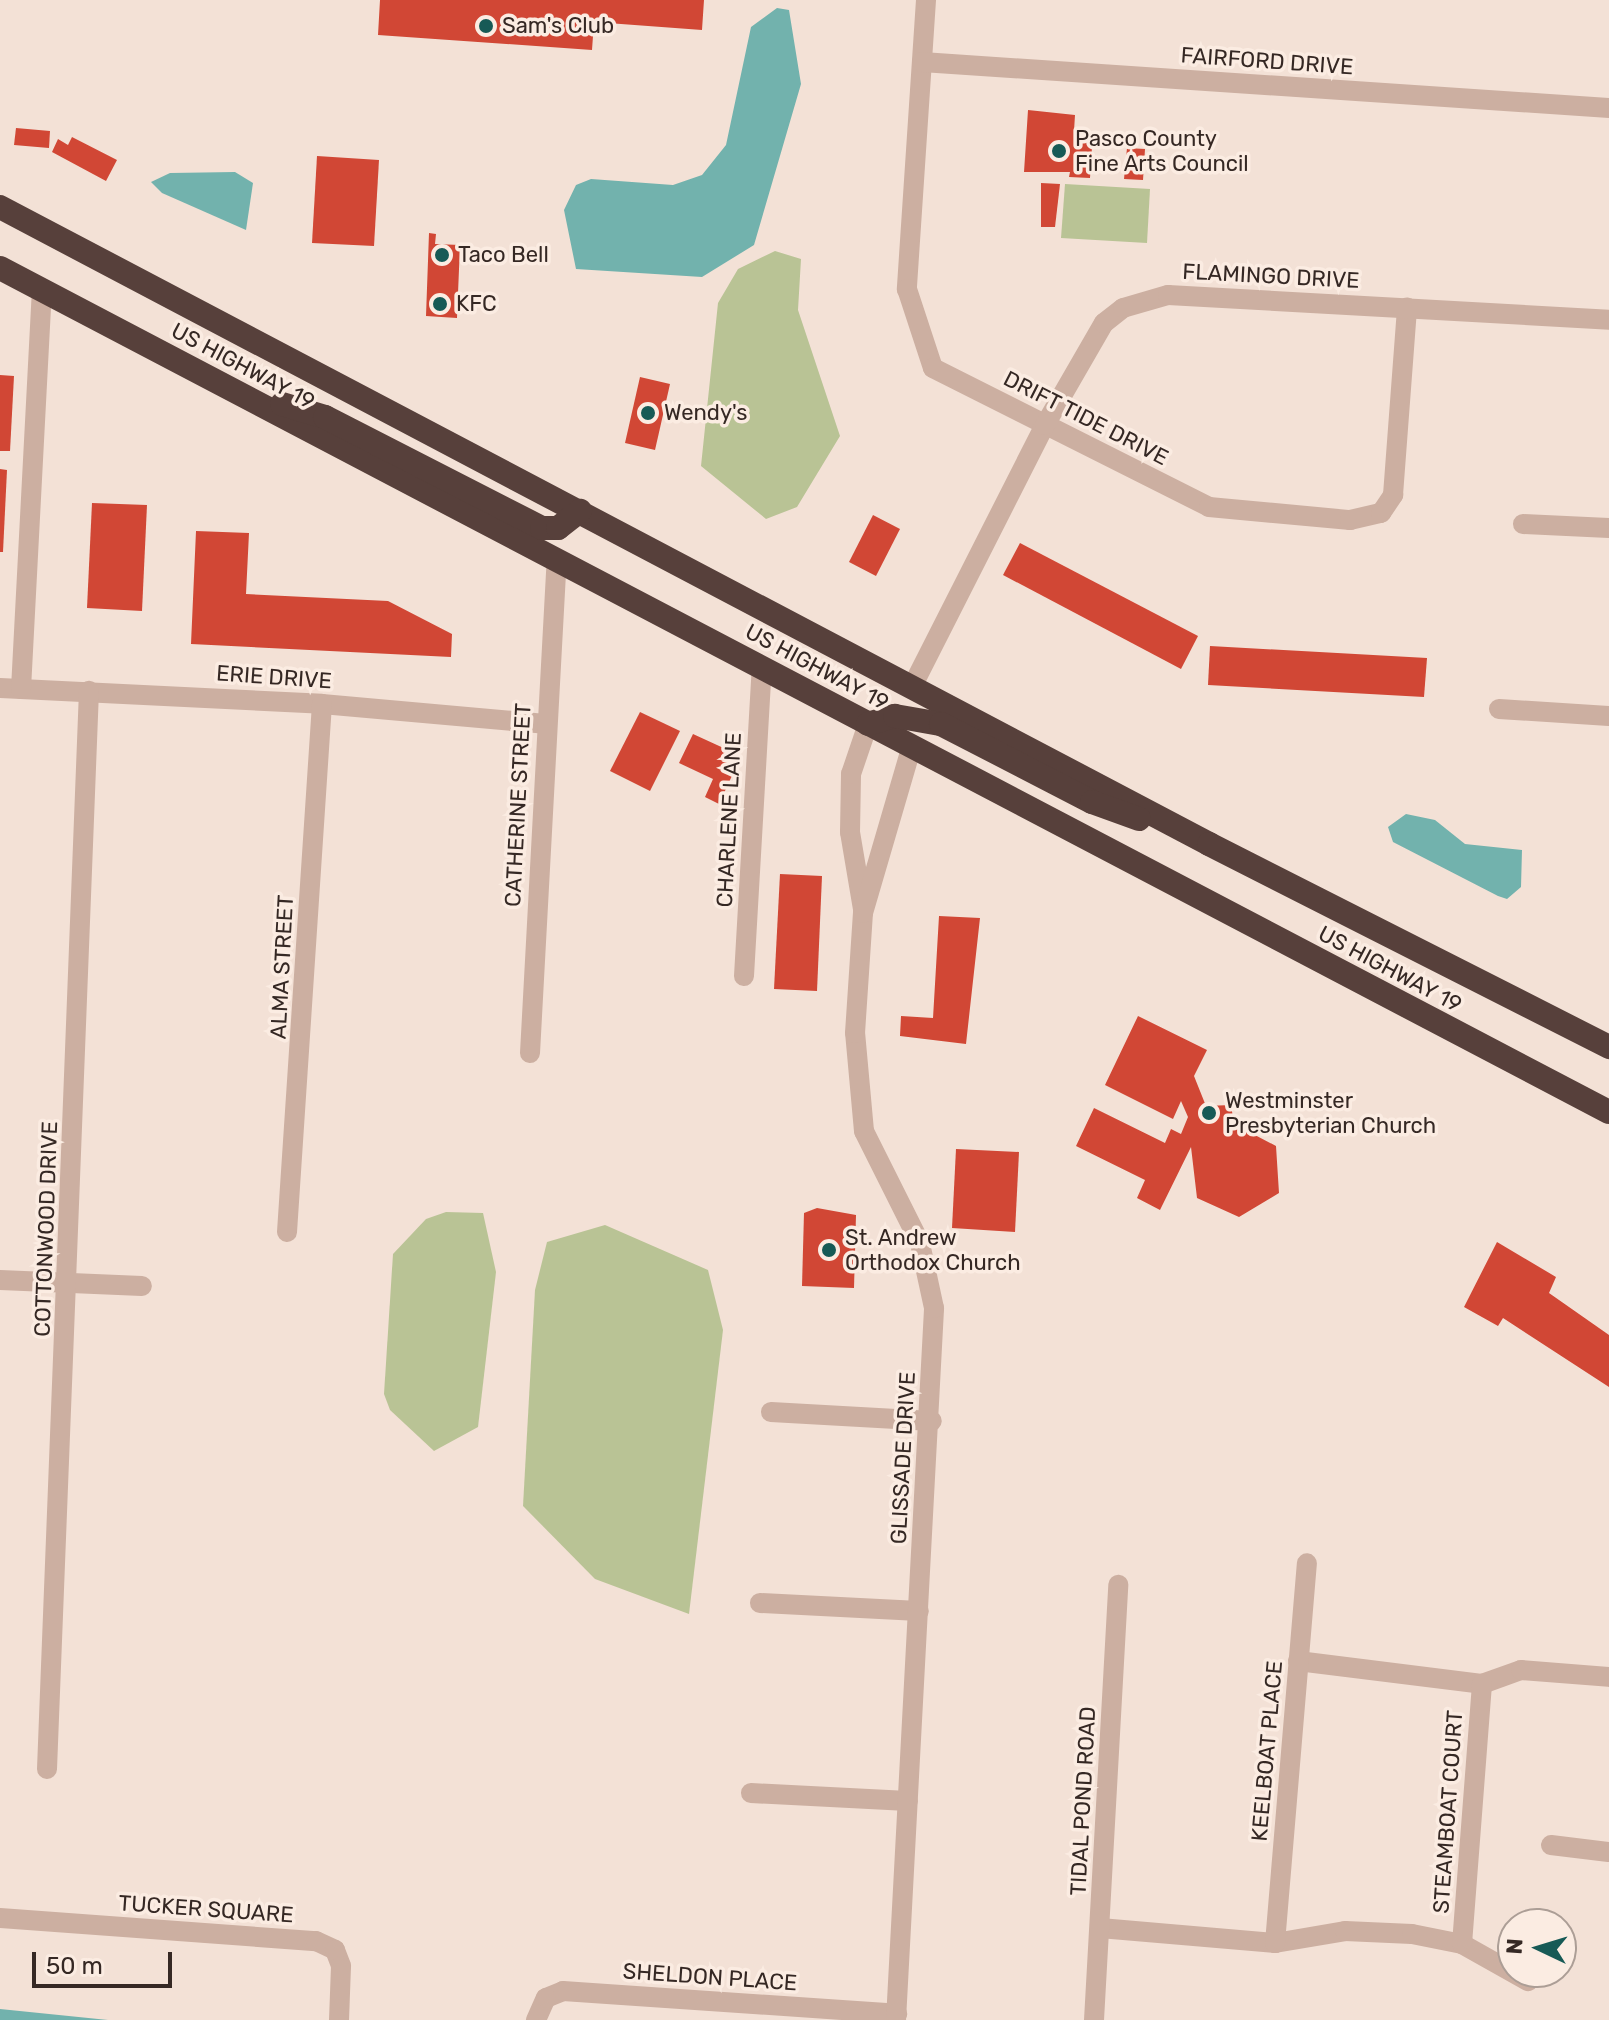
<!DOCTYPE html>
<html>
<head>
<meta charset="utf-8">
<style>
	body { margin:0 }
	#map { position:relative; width:1609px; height:2020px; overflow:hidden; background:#f3e1d6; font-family:Rubik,sans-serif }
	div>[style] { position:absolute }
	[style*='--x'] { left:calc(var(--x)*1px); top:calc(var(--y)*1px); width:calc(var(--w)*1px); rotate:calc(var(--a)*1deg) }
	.green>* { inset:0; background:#b9c395 }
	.water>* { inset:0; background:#72b2ad }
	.building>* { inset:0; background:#d14735 }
	.minor>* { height:20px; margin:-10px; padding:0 10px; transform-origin:10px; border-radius:10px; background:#ccafa1 }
	.highway>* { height:24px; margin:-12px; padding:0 12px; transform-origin:12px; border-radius:12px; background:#57403b }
	.dots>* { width:22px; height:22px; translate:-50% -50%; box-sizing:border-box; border:4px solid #fbece2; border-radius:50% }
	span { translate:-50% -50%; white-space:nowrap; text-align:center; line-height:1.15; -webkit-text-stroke:7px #fbece2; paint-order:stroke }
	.poi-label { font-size:22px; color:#352824 }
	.left { translate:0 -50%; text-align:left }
	.street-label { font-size:22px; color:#352824 }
	.north { position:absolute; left:1497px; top:1908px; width:80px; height:80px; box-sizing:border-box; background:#fbece2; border:2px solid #ac9e96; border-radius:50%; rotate:274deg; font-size:22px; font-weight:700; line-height:32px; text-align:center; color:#352824 }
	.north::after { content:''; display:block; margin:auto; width:28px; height:36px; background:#175a56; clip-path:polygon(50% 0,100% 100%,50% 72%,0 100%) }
	.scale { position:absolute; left:32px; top:1952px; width:140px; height:36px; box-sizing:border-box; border:4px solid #352824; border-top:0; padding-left:10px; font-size:24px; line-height:28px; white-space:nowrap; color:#352824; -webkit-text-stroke:6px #fbece2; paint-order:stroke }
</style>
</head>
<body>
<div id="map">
	<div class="green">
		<i style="clip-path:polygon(1065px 184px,1150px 189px,1147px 243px,1061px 238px)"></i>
		<i style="clip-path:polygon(775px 251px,801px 259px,798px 310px,840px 436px,797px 507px,766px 519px,701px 466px,718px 303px,738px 269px)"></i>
		<i style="clip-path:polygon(446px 1212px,483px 1213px,496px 1272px,478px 1427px,434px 1451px,390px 1410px,384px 1394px,393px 1254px,426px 1219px)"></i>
		<i style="clip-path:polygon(605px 1225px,708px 1270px,723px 1330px,689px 1614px,595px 1579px,523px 1506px,535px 1290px,547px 1242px)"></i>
	</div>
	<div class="water">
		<i style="clip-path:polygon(777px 8px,789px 10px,801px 84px,754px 245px,702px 277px,576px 269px,564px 210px,576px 185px,591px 179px,673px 185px,702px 175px,726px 145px,751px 27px)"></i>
		<i style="clip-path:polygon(235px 172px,253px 183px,246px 230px,162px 193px,151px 182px,170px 173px)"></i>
		<i style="clip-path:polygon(1406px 814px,1435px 820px,1465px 844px,1522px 850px,1521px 887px,1507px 899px,1498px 896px,1393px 842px,1388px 827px)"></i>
		<i style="clip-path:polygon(0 2009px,108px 2020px,0 2020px)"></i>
	</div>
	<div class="building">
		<i style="clip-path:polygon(380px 0,704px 0,702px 30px,594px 22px,592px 50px,378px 35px)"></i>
		<i style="clip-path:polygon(1028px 110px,1075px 115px,1074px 131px,1093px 132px,1090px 178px,1069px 177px,1070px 172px,1024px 172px)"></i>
		<i style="clip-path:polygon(16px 128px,50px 131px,49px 148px,14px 145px)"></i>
		<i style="clip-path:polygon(72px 137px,117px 160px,106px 181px,52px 152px,58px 139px,68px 145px)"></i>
		<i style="clip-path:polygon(1127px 148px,1145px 149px,1143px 180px,1124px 179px)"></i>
		<i style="clip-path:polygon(317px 156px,379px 160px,374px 246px,312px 243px)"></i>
		<i style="clip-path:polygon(1041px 183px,1060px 184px,1055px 227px,1041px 227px)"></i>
		<i style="clip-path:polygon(429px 233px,436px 234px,435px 244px,460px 245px,457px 318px,426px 316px)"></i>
		<i style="clip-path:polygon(0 375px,14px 376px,10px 451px,0 451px)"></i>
		<i style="clip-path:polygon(640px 377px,670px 384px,655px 450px,625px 443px)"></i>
		<i style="clip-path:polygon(0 469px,7px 470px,3px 552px,0 552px)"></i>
		<i style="clip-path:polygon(92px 503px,147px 505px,142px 611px,87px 608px)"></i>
		<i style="clip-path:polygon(873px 515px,900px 529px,876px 576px,849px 562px)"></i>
		<i style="clip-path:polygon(196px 531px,249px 533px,246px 594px,388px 601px,452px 634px,451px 657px,191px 644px)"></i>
		<i style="clip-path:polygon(1020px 543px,1198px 636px,1181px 669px,1003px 575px)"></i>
		<i style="clip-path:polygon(1210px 646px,1427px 658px,1424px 697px,1208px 685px)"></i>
		<i style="clip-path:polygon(640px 712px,680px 731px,650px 791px,610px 771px)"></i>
		<i style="clip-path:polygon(693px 734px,741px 756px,719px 804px,705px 797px,713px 779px,679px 763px)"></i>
		<i style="clip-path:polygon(780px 874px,822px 876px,817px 991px,774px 989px)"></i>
		<i style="clip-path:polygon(939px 916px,980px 918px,966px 1044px,900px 1036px,901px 1016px,933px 1018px)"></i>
		<i style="clip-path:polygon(1138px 1016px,1207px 1050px,1194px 1076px,1206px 1106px,1231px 1105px,1234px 1124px,1276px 1146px,1279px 1193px,1239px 1217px,1197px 1198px,1191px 1147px,1160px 1210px,1137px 1198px,1145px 1180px,1076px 1146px,1094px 1108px,1165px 1143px,1171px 1129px,1181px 1134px,1188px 1117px,1181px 1101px,1173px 1119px,1105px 1085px)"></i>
		<i style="clip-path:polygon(956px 1149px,1019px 1152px,1015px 1232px,952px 1228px)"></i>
		<i style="clip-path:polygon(817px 1208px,856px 1215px,854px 1288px,802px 1286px,804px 1213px)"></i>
		<i style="clip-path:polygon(1497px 1242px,1556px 1277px,1549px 1293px,1609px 1335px,1609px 1387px,1503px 1318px,1498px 1326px,1464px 1307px)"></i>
	</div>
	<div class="minor">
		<i style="--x:926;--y:0;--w:290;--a:93.8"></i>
		<i style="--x:907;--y:289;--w:83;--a:71.8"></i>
		<i style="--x:933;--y:368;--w:309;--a:26.7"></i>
		<i style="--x:1209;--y:507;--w:142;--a:5.3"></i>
		<i style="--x:1350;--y:520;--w:32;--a:-13"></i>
		<i style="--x:1381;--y:513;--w:22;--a:-56"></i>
		<i style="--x:1393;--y:495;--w:188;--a:-85.7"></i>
		<i style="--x:922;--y:62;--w:689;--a:3.83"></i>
		<i style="--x:1523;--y:524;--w:86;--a:2.7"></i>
		<i style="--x:914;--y:683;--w:289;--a:-63.1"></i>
		<i style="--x:1045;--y:425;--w:118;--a:-60"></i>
		<i style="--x:1104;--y:323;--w:24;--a:-38"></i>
		<i style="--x:1123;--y:308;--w:47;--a:-16.1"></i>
		<i style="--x:1168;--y:295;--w:442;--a:3.2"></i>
		<i style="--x:0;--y:688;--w:322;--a:2.8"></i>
		<i style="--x:322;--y:704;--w:224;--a:5.1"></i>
		<i style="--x:21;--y:689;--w:400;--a:-87"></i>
		<i style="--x:1499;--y:709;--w:110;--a:3.6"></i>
		<i style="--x:863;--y:909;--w:78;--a:-99.6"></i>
		<i style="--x:850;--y:832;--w:58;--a:-89"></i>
		<i style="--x:851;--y:774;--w:53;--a:-71.2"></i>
		<i style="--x:744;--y:976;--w:310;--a:-86.7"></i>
		<i style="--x:530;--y:1053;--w:493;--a:-86.9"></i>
		<i style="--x:287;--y:1232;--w:529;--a:-86.21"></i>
		<i style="--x:0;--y:1280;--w:142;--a:2.4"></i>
		<i style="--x:771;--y:1412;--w:161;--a:3.2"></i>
		<i style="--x:760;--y:1603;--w:159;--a:2.9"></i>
		<i style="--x:1298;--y:1661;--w:185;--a:7.1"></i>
		<i style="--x:1482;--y:1684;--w:41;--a:-19.7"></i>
		<i style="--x:1521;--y:1670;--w:88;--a:4.5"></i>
		<i style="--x:47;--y:1769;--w:1079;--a:-87.77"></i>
		<i style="--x:751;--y:1793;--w:157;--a:2.9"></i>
		<i style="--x:1551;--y:1845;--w:58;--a:6.9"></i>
		<i style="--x:0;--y:1918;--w:317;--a:4.2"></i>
		<i style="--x:316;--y:1941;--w:21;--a:25"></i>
		<i style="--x:335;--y:1950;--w:17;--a:69"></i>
		<i style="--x:341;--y:1966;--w:54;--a:92.1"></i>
		<i style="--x:1100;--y:1928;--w:176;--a:4.9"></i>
		<i style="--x:1275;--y:1943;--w:71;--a:-9.7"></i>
		<i style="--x:1345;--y:1931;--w:67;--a:2.6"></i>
		<i style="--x:1412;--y:1934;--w:51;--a:11.3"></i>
		<i style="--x:1462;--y:1944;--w:76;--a:29.3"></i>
		<i style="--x:1275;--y:1943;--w:381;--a:-85.2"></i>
		<i style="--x:1462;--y:1944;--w:261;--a:-85.6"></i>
		<i style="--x:536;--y:2020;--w:24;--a:-66"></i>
		<i style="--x:546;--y:1998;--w:18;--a:-22"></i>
		<i style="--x:563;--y:1991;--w:335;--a:3.9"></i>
		<i style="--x:896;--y:2020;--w:713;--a:-86.94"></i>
		<i style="--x:934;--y:1308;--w:66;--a:-102.2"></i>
		<i style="--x:920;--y:1243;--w:125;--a:-116.6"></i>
		<i style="--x:864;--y:1131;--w:98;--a:-95.2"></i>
		<i style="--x:855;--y:1033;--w:120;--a:-86.2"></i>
		<i style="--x:863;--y:913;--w:171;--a:-73.7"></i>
		<i style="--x:1094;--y:2020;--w:436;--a:-86.8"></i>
	</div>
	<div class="highway">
		<i style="--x:0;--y:207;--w:1367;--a:27.78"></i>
		<i style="--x:1209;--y:844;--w:449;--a:26.9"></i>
		<i style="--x:0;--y:268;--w:1817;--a:27.68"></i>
		<i style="--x:282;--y:404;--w:45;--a:16.8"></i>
		<i style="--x:325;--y:417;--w:244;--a:27.1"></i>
		<i style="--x:542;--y:528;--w:16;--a:0"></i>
		<i style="--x:558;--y:528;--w:28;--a:-38"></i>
		<i style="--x:868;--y:724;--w:28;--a:-17"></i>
		<i style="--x:895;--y:716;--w:47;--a:9.9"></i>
		<i style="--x:941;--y:724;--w:170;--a:27.3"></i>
		<i style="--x:1092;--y:802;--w:50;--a:19.9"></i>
	</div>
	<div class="dots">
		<i style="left:486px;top:26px;background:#175a56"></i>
		<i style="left:1059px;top:151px;background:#175a56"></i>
		<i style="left:442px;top:255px;background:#175a56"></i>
		<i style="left:440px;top:304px;background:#175a56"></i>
		<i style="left:648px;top:413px;background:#175a56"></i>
		<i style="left:1209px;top:1113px;background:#175a56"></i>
		<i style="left:829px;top:1250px;background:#175a56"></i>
	</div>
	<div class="poi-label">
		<span class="left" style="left:502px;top:26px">Sam's Club</span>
		<span class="left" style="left:1075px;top:151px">Pasco County<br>Fine Arts Council</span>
		<span class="left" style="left:458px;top:255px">Taco Bell</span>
		<span class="left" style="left:456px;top:304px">KFC</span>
		<span class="left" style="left:664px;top:413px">Wendy's</span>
		<span class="left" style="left:1225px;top:1113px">Westminster<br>Presbyterian Church</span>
		<span class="left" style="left:845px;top:1250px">St. Andrew<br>Orthodox Church</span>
	</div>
	<div class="street-label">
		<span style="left:1267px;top:61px;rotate:4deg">FAIRFORD DRIVE</span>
		<span style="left:1271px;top:276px;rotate:3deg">FLAMINGO DRIVE</span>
		<span style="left:243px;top:366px;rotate:28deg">US HIGHWAY 19</span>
		<span style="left:1086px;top:418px;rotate:27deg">DRIFT TIDE DRIVE</span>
		<span style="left:817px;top:667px;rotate:28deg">US HIGHWAY 19</span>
		<span style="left:274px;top:677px;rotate:4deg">ERIE DRIVE</span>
		<span style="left:518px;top:805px;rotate:-87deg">CATHERINE STREET</span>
		<span style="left:729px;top:820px;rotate:-87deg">CHARLENE LANE</span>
		<span style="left:282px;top:967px;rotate:-87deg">ALMA STREET</span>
		<span style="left:1390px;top:969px;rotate:28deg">US HIGHWAY 19</span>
		<span style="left:46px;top:1229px;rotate:-88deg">COTTONWOOD DRIVE</span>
		<span style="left:903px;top:1458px;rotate:-87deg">GLISSADE DRIVE</span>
		<span style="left:1267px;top:1751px;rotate:-85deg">KEELBOAT PLACE</span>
		<span style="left:1083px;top:1801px;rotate:-87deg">TIDAL POND ROAD</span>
		<span style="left:1448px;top:1812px;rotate:-86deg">STEAMBOAT COURT</span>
		<span style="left:206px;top:1909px;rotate:4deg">TUCKER SQUARE</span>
		<span style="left:710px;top:1977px;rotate:4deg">SHELDON PLACE</span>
	</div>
	<div class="north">N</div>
	<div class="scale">50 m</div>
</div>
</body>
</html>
